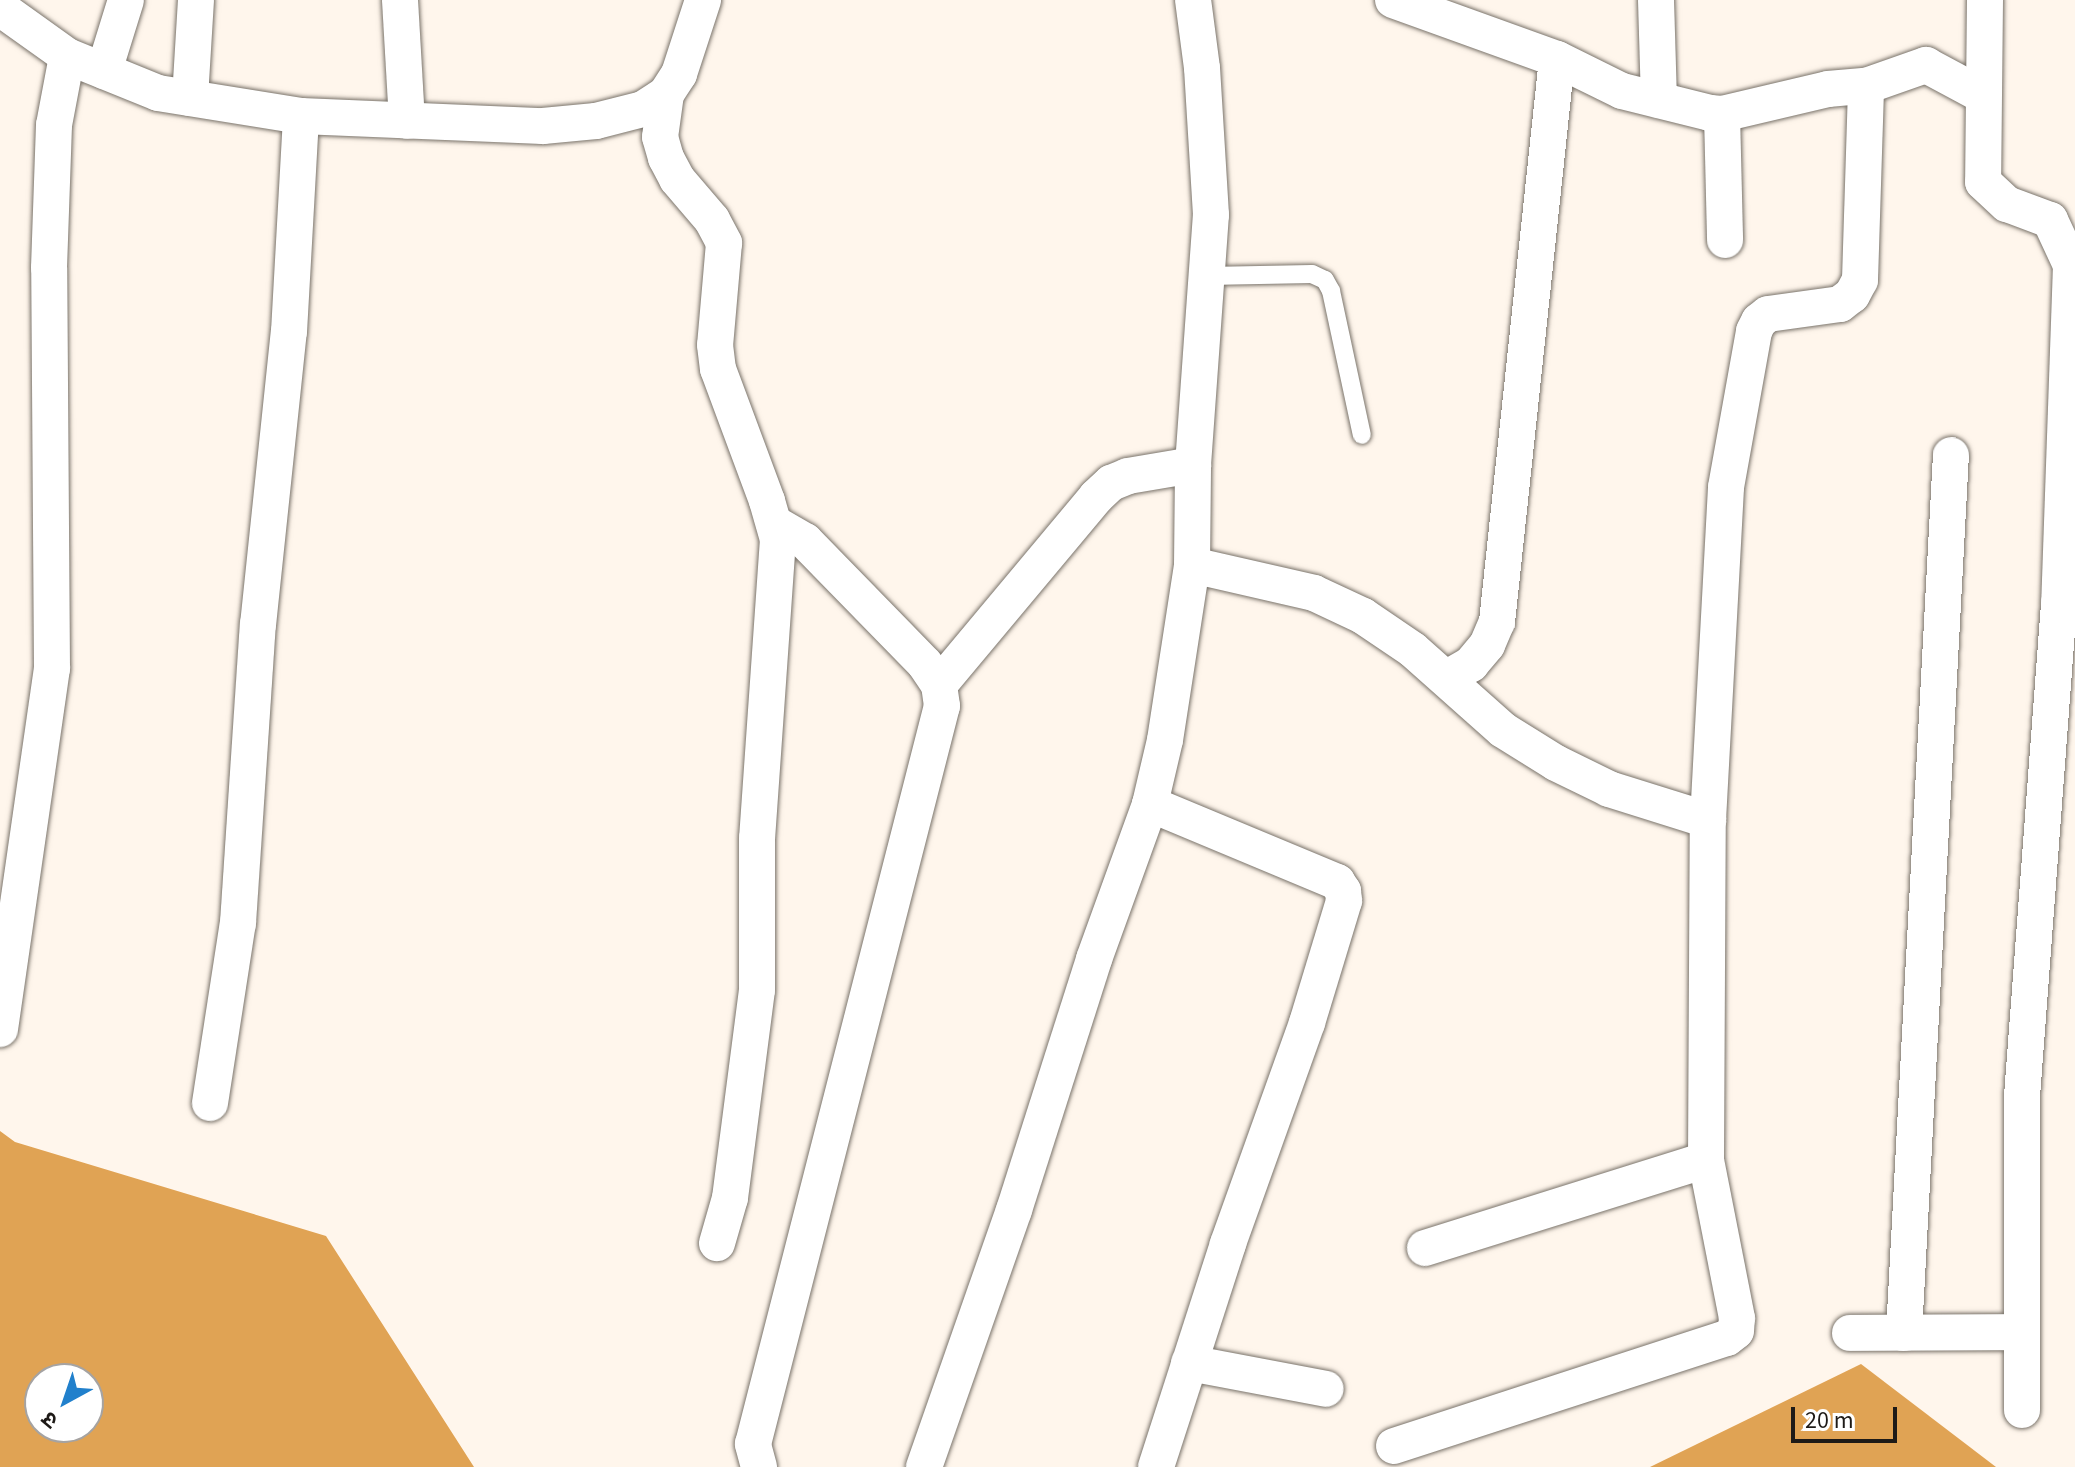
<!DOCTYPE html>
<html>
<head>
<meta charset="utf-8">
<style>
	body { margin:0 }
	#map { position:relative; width:2075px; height:1467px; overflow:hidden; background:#fff6ec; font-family:"Source Sans 3","Noto Sans Devanagari",sans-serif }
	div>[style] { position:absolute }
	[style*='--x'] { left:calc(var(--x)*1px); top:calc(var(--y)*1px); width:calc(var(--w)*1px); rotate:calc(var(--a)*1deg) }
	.forest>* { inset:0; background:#e0a354 }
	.roads { filter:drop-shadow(0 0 2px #7a736a) drop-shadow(0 0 2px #7a736a) }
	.service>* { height:18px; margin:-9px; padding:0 9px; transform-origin:9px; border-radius:9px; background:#fff }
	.minor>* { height:36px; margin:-18px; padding:0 18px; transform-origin:18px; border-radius:18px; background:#fff }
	span { translate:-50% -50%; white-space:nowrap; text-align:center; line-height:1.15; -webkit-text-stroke:7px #fff; paint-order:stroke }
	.north { position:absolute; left:24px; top:1363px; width:80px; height:80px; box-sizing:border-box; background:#fff; border:2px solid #a5a3a2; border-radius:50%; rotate:220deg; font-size:22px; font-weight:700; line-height:32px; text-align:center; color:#1e1a17 }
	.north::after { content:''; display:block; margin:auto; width:28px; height:36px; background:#2180cc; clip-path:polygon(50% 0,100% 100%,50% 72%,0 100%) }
	.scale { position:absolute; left:1791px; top:1407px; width:106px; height:36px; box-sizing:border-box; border:4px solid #1e1a17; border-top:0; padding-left:10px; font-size:24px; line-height:28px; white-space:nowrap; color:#1e1a17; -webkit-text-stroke:6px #fff; paint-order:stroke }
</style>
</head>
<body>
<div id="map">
	<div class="forest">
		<i style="clip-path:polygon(evenodd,0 1131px,15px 1142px,326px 1236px,474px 1467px,0 1467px,0 1131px,88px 1379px,88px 1427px,40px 1427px,40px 1379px,88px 1379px)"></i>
		<i style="clip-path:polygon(1861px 1364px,1996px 1467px,1650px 1467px)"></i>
	</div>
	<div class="roads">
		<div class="service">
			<i style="--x:1207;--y:276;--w:105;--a:-1.1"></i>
			<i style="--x:1312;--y:274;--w:14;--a:25"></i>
			<i style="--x:1325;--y:280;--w:13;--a:61"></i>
			<i style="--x:1331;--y:291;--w:147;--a:77.9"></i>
		</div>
		<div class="minor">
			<i style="--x:400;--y:0;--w:121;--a:86.7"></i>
			<i style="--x:1393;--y:0;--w:174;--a:19.8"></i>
			<i style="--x:1557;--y:59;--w:72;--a:26.2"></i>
			<i style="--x:1622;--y:91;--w:91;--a:14"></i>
			<i style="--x:1710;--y:113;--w:12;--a:5"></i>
			<i style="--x:1722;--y:114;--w:109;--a:-13.3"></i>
			<i style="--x:1828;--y:89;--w:38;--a:-5"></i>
			<i style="--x:1866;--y:86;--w:64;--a:-19.3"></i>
			<i style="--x:1926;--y:65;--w:64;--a:28.2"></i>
			<i style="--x:1656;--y:0;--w:100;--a:88.3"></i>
			<i style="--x:1985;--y:0;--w:182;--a:90.6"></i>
			<i style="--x:1983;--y:182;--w:33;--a:43"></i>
			<i style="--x:2007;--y:204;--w:46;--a:20.4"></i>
			<i style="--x:2050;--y:220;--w:50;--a:65"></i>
			<i style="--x:2071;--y:265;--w:339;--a:92"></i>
			<i style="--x:2059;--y:604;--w:491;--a:94.3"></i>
			<i style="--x:2022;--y:1094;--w:316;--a:90"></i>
			<i style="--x:0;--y:8;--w:82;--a:35.6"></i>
			<i style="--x:67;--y:56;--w:98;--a:22.1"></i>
			<i style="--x:158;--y:93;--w:145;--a:9.1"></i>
			<i style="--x:301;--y:116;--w:242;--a:2.4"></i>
			<i style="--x:543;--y:126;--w:53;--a:-5.4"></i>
			<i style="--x:596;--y:121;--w:49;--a:-14.3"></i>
			<i style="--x:643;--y:109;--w:27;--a:-33"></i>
			<i style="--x:666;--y:94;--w:24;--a:-57"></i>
			<i style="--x:679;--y:74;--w:78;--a:-72"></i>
			<i style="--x:104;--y:71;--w:74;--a:-72.8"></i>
			<i style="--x:666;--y:94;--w:43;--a:97.9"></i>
			<i style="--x:660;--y:137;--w:22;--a:74"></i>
			<i style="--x:666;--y:158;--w:24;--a:62"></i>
			<i style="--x:677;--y:179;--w:54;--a:49.5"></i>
			<i style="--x:712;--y:220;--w:26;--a:62"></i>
			<i style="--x:724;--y:243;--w:102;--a:95"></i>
			<i style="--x:715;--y:345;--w:24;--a:83"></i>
			<i style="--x:718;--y:369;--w:141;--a:69.6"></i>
			<i style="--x:767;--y:501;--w:40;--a:74"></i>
			<i style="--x:778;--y:539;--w:300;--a:94"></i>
			<i style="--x:757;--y:838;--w:152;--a:90"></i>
			<i style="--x:757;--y:990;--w:210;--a:97.4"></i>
			<i style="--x:730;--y:1198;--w:47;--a:106.1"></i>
			<i style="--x:190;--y:98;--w:98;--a:-86.5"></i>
			<i style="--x:1722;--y:114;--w:126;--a:88.6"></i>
			<i style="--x:1192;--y:565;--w:125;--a:12.9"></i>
			<i style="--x:1314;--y:593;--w:54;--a:25.1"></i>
			<i style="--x:1363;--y:616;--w:60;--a:34.2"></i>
			<i style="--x:1413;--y:650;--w:120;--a:41.6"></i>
			<i style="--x:1503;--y:730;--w:62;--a:31.9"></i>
			<i style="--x:1556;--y:763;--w:59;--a:26.1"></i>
			<i style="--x:1609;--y:789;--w:104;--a:17.4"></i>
			<i style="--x:1447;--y:678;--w:28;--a:-30"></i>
			<i style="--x:1471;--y:664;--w:25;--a:-50"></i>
			<i style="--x:1487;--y:645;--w:25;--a:-67"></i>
			<i style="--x:1497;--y:622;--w:566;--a:-83.92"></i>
			<i style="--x:939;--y:685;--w:245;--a:-50.1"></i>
			<i style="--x:1096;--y:497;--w:21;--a:-43"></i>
			<i style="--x:1111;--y:483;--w:18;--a:-22"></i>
			<i style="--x:1128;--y:476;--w:66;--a:-9.6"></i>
			<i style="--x:1150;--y:804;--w:203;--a:22.6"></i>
			<i style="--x:1337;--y:882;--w:11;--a:56"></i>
			<i style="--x:1343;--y:891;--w:10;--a:84"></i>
			<i style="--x:1344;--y:901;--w:127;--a:106.9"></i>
			<i style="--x:1307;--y:1023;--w:235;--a:109.7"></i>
			<i style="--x:1228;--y:1244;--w:234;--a:107.9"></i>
			<i style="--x:0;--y:1029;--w:364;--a:-81.8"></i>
			<i style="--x:52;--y:669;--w:401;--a:-90.4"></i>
			<i style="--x:49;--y:268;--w:143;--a:-88"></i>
			<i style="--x:54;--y:125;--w:70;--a:-79.3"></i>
			<i style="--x:210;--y:1103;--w:182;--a:-81.2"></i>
			<i style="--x:238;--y:923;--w:299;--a:-86.2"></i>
			<i style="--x:258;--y:625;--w:295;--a:-84"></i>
			<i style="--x:289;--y:332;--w:216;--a:-86.8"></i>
			<i style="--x:1425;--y:1248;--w:294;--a:-17.4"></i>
			<i style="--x:1850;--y:1333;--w:172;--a:-0.3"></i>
			<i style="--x:1904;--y:1333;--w:879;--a:-86.94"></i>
			<i style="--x:1189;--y:1363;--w:139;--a:10.7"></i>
			<i style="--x:1394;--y:1446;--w:350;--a:-18"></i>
			<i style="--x:1727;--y:1338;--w:11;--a:-38"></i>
			<i style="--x:1736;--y:1331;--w:13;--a:-86"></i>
			<i style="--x:1737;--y:1318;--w:161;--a:-101.1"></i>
			<i style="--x:1706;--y:1160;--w:340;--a:-89.7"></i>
			<i style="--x:1708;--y:820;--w:333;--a:-86.9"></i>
			<i style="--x:1726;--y:487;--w:158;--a:-79.8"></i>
			<i style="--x:1754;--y:331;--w:11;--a:-63"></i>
			<i style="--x:1759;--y:321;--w:11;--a:-38"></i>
			<i style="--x:1768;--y:314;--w:73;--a:-7.9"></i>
			<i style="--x:1840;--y:304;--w:15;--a:-37"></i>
			<i style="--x:1852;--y:295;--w:17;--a:-62"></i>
			<i style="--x:1860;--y:280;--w:194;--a:-88.2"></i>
			<i style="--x:759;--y:1467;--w:24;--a:-105"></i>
			<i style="--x:753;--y:1444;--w:762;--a:-75.64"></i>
			<i style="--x:942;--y:706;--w:21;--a:-98"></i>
			<i style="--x:939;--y:685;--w:25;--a:-124"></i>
			<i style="--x:925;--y:664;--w:172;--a:-134.3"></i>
			<i style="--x:805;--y:541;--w:34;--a:-150"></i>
			<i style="--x:924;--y:1467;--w:272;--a:-70.7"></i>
			<i style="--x:1014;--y:1210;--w:263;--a:-72.3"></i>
			<i style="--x:1094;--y:959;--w:165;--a:-70.1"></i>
			<i style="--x:1150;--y:804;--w:66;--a:-76.8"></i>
			<i style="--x:1165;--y:740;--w:177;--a:-81.2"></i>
			<i style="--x:1192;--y:565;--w:100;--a:-89.4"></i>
			<i style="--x:1193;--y:465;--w:251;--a:-85.9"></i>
			<i style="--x:1211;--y:215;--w:147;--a:-93.5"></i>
			<i style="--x:1202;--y:68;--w:69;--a:-97.5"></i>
		</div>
	</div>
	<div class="north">उ</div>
	<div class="scale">20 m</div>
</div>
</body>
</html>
